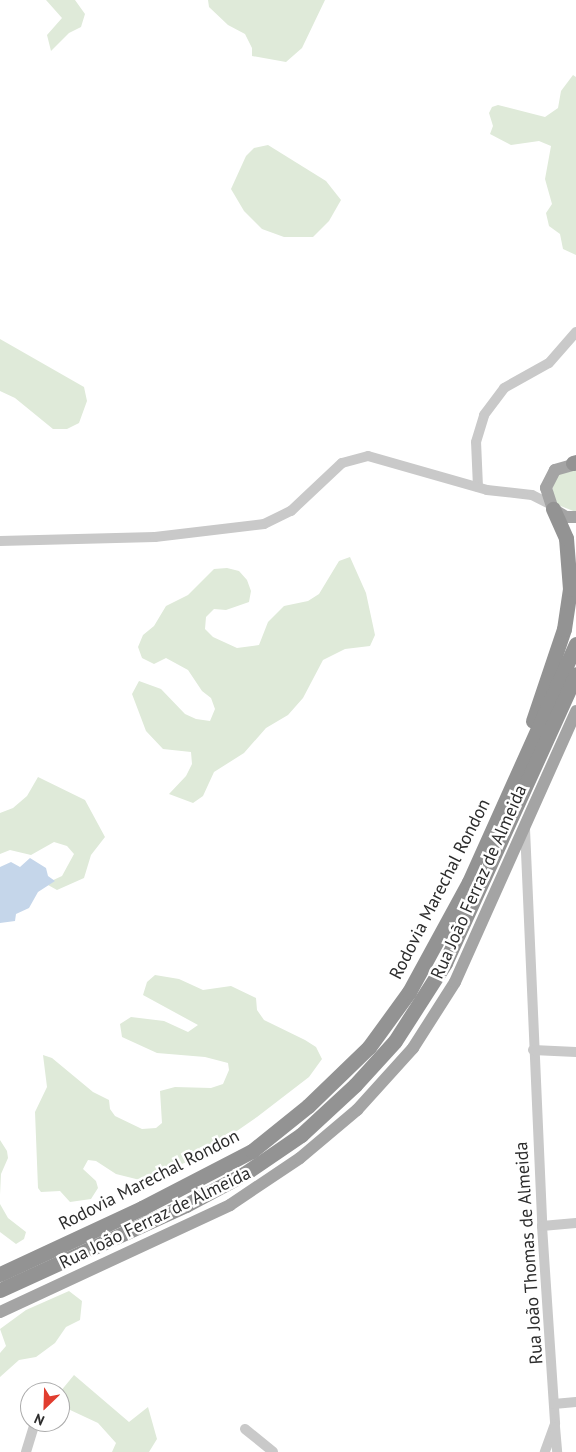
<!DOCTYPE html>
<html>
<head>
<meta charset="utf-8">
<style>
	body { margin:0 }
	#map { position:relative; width:576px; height:1452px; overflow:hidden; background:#fff; font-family:"PT Sans",sans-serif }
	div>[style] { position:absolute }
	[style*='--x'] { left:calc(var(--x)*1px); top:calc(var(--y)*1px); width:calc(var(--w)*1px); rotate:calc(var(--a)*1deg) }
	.green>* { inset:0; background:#dfead9 }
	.water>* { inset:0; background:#c5d6ea }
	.minor>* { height:10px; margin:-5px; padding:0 5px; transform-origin:5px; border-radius:5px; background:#c9c9c9 }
	.major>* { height:12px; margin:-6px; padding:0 6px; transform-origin:6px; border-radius:6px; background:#a4a4a4 }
	.highway>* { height:15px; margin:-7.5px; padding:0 7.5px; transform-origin:7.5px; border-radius:7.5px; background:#939393 }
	span { translate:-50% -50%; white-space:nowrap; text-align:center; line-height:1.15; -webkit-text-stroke:5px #fff; paint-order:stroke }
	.street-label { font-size:18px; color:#2c2c2c }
	.north { position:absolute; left:20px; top:1382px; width:50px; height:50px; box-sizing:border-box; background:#fff; border:1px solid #ababab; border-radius:50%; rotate:204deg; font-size:14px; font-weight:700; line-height:20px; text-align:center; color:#2c2c2c }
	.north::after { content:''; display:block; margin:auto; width:18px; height:22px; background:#e13d2f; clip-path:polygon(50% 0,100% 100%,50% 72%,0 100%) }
</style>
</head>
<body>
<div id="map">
	<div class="green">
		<i style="clip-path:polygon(46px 0,75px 0,85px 14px,81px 27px,69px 33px,51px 51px,47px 35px,62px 18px)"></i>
		<i style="clip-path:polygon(208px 0,325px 0,302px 48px,286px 62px,252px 56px,252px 48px,245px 34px,228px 25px,209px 7px)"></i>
		<i style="clip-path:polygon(573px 75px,576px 77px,576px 255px,563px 249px,560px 234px,549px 226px,546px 213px,552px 204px,545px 179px,551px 146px,539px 141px,511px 145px,490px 134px,493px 126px,489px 113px,492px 107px,498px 105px,545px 117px,558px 108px,561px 91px)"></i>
		<i style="clip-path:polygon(268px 145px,326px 181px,341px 200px,329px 221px,313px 237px,284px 237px,262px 229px,244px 211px,231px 189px,246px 156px,254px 148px)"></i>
		<i style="clip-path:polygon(0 339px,84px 387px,87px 401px,79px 423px,67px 429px,53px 429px,15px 398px,0 391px)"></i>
		<i style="clip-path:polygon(572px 467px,576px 467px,576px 512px,558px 505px,552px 492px,555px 477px)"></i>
		<i style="clip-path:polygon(350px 557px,366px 593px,375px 635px,370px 646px,345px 649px,323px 660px,303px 698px,288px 715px,266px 728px,244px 753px,214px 772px,203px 796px,193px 803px,169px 794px,186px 776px,192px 764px,191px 752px,163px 749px,146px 731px,132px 694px,139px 681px,161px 689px,185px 714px,196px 719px,210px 721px,215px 709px,211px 698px,202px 691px,188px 670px,166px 658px,154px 664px,142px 658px,138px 647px,143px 635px,154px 626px,166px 606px,188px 595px,214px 569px,227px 568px,239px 571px,247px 580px,251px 591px,249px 602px,226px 610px,214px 609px,206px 617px,205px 629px,213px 637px,237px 648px,259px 645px,268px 622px,284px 606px,308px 601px,319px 594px,339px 561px)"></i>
		<i style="clip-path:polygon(38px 777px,85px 800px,105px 837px,91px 855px,84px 878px,57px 890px,48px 885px,49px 882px,62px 876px,74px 854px,67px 846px,54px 842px,31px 855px,10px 850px,0 854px,0 813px,13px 808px,27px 796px)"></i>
		<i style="clip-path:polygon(155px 975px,179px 979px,203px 990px,231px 986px,256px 998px,257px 1010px,264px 1020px,305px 1040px,316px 1047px,322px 1059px,309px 1077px,257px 1117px,205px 1153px,153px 1178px,144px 1181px,116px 1174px,96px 1161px,88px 1160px,83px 1169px,96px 1181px,98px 1188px,91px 1199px,70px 1202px,60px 1191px,41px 1192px,38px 1188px,35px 1112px,47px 1087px,43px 1055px,52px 1058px,93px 1092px,109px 1100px,110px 1109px,115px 1116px,142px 1129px,156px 1128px,162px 1123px,160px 1091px,175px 1087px,211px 1088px,223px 1084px,229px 1070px,228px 1063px,205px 1057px,157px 1053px,122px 1037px,120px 1024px,131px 1017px,164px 1021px,188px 1032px,198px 1025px,143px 995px,147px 982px)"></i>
		<i style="clip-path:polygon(0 1140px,7px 1151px,8px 1158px,1px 1174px,0 1195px)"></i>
		<i style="clip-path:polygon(0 1204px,8px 1218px,26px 1232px,24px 1239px,16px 1244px,0 1232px)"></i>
		<i style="clip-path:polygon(69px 1291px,82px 1301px,80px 1320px,66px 1327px,55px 1343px,36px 1357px,19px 1360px,0 1377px,0 1353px,6px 1346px,0 1329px,26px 1310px)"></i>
		<i style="clip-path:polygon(74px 1375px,129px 1422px,148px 1407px,157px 1439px,149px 1452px,112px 1452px,116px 1443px,98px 1423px,68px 1409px,60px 1392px)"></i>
	</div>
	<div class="water">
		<i style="clip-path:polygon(30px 858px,46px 868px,48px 876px,55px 881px,38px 892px,29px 908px,16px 914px,15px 921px,0 923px,0 867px,11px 862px,20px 867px)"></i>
	</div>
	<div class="minor">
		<i style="--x:478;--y:487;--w:45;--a:-92.5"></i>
		<i style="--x:476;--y:442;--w:28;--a:-73"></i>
		<i style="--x:484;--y:415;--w:34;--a:-53"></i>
		<i style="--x:504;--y:388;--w:51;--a:-29.1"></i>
		<i style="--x:549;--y:363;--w:41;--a:-48.9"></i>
		<i style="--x:0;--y:541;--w:155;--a:-1.5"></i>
		<i style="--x:155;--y:537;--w:110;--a:-6.8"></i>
		<i style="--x:264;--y:524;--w:30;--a:-26"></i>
		<i style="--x:291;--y:511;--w:70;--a:-43.3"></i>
		<i style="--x:342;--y:463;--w:27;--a:-15"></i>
		<i style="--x:368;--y:456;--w:124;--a:15.9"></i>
		<i style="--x:487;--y:490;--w:45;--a:6.3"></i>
		<i style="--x:532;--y:495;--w:20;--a:27"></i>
		<i style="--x:525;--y:829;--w:397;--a:87.5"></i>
		<i style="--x:542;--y:1226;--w:198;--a:86.2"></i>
		<i style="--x:555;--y:1424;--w:30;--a:110"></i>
		<i style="--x:533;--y:1050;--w:43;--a:2.7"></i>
		<i style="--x:542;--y:1226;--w:34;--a:-5"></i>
		<i style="--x:554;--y:1404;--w:22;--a:-5"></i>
		<i style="--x:555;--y:1427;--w:25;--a:85"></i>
		<i style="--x:245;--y:1429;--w:36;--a:39"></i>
		<i style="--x:26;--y:1452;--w:31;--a:-73"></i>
	</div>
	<div class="major">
		<i style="--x:576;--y:464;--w:22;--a:164"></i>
		<i style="--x:555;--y:470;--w:20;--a:117"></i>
		<i style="--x:546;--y:488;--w:22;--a:72"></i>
		<i style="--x:553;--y:509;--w:15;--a:32"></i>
		<i style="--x:566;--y:517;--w:10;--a:0"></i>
		<i style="--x:0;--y:1312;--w:254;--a:-24.9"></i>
		<i style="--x:230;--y:1205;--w:84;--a:-33.9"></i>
		<i style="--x:300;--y:1158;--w:75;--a:-40.1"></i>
		<i style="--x:357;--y:1110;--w:84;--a:-47.9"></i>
		<i style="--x:413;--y:1048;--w:78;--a:-57.5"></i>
		<i style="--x:455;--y:982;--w:297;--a:-65.9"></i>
	</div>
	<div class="highway">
		<i style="--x:573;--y:463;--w:3;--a:-18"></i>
		<i style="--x:533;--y:721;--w:97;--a:-71.4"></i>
		<i style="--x:564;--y:629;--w:40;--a:-81.5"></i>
		<i style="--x:570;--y:589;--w:51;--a:-94.5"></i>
		<i style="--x:566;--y:538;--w:32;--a:-114"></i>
		<i style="--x:0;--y:1274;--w:157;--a:-24.9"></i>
		<i style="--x:142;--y:1208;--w:124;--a:-27.4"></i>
		<i style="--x:252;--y:1151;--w:72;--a:-38.8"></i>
		<i style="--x:308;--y:1106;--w:85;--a:-44"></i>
		<i style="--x:369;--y:1047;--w:68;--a:-54"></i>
		<i style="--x:409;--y:992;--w:125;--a:-61.4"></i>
		<i style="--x:469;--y:882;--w:261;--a:-65.8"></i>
		<i style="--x:0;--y:1290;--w:205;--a:-24.6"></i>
		<i style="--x:186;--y:1205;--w:66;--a:-28.1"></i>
		<i style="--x:244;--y:1174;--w:69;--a:-34.4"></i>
		<i style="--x:301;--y:1135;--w:74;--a:-42.8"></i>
		<i style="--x:355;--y:1085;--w:59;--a:-47.7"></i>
		<i style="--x:395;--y:1041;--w:93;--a:-57.3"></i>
		<i style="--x:445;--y:963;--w:317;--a:-65.6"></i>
	</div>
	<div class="street-label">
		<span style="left:479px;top:882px;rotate:-66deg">Rua João Ferraz de Almeida</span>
		<span style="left:440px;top:889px;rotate:-63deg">Rodovia Marechal Rondon</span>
		<span style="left:149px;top:1180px;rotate:-27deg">Rodovia Marechal Rondon</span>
		<span style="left:155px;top:1218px;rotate:-26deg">Rua João Ferraz de Almeida</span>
		<span style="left:529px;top:1253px;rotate:-94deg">Rua João Thomas de Almeida</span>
	</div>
	<div class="north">N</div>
</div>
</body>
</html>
